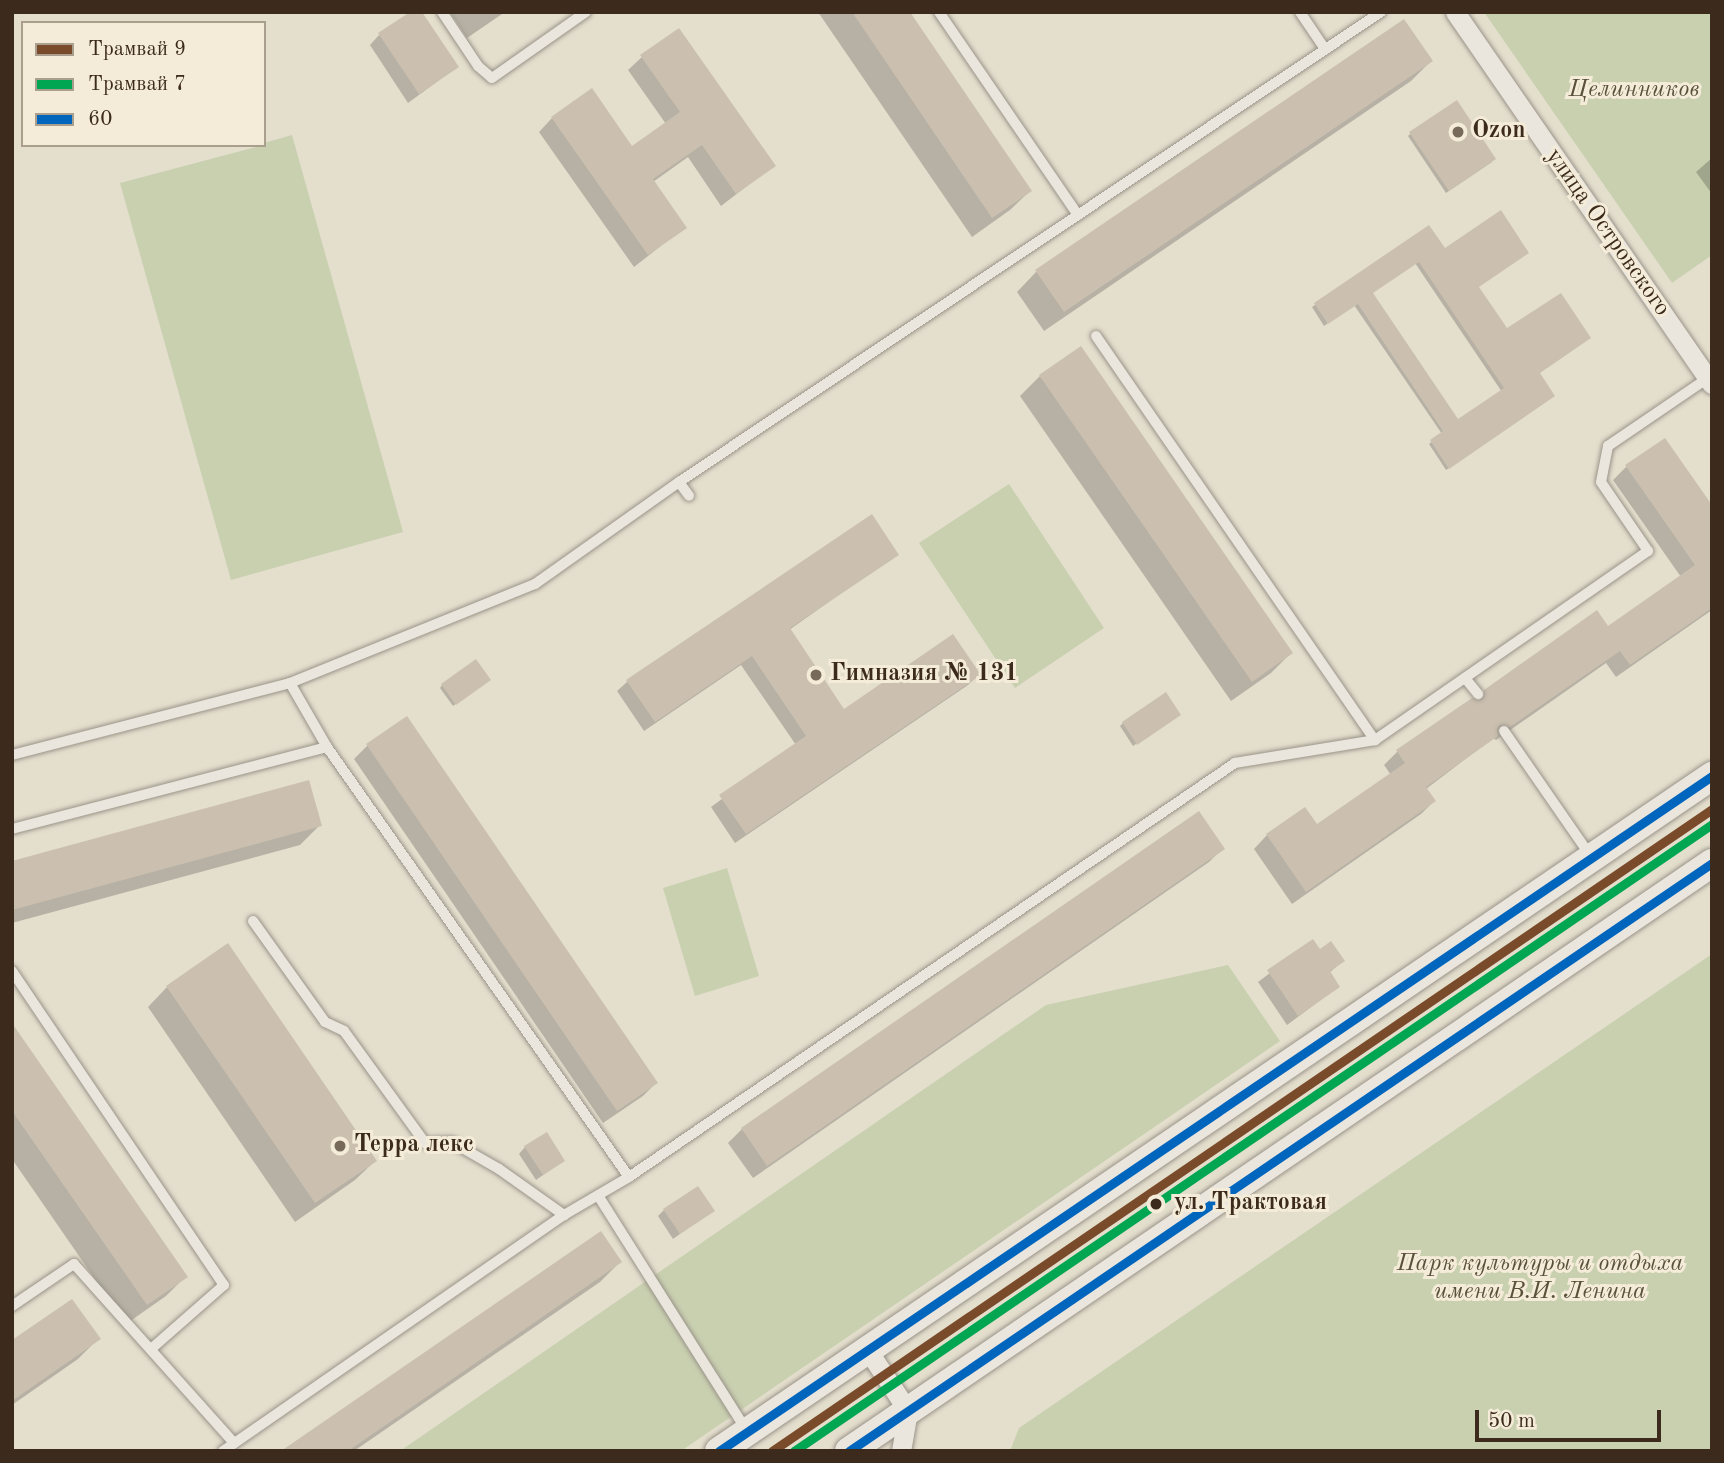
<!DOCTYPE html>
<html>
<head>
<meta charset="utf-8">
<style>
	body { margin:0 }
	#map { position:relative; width:1724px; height:1463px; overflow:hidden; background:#e4decd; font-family:"Old Standard TT",serif }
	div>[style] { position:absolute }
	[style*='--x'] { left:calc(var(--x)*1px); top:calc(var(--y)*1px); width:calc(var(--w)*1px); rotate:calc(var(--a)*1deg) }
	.green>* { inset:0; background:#c9d0b0 }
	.shadow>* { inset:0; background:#0003 }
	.building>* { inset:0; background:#cbc0b0 }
	.roads { filter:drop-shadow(0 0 2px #9a9489) drop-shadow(0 0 2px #9a9489) }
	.service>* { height:10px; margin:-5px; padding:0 5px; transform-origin:5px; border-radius:5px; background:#eae6de }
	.minor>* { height:19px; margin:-9.5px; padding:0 9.5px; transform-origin:9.5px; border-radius:9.5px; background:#eae6de }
	.secondary>* { height:28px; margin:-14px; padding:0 14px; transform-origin:14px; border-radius:14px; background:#eae6de }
	.bus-1>* { height:9px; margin:-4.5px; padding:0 4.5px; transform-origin:4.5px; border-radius:4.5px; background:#0065bd }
	.tram-1>* { height:9px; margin:-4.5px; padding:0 4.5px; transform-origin:4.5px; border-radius:4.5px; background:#7a4b2a }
	.tram-2>* { height:9px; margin:-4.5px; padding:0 4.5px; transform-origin:4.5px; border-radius:4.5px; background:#00a651 }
	.dots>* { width:19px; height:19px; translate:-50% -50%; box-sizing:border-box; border:4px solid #f4ecd8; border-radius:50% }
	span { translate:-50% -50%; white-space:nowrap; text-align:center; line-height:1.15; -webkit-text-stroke:6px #f4ecd8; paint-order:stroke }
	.park-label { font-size:24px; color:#5a513b; font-style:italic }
	.poi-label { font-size:24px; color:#3c2b1c; font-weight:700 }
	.left { translate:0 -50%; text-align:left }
	.street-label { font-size:24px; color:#3c2b1c }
	.stop-label { font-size:24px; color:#3c2b1c; font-weight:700 }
	.frame { position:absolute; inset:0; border:14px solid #3c2b1c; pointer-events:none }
	.legend { position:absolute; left:21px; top:21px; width:245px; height:126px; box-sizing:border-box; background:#f4ecd8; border:2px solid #aa9f8d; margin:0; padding:9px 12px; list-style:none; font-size:21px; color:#3c2b1c }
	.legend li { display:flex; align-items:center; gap:14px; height:35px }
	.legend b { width:35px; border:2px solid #aa9f8d }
	.scale { position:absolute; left:1475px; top:1410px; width:186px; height:32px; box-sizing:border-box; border:4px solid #3c2b1c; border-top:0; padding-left:9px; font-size:21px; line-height:24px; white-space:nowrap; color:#3c2b1c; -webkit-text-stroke:5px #f4ecd8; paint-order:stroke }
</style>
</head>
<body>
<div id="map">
	<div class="green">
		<i style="clip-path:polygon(1484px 12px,1712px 12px,1712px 255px,1672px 283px)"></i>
		<i style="clip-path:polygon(292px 135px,403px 532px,231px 580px,120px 183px,264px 145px,264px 143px)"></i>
		<i style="clip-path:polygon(1009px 484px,1104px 628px,1015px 688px,919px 543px)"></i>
		<i style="clip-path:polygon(727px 868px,759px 976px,695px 996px,663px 888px)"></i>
		<i style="clip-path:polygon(1712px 954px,1712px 1451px,1010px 1451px,1019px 1428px)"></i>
		<i style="clip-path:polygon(1228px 965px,1280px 1041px,681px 1451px,400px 1451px,1046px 1005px)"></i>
	</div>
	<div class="shadow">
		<i style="clip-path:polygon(450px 12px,505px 12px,467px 38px)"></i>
		<i style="clip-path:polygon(818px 12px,908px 12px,1030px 191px,1010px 210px,972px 237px)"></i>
		<i style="clip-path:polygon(379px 35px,457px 67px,408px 103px,370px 45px)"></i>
		<i style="clip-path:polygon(642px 57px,773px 166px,721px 206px,688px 157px,653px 182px,685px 227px,634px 267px,539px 132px,552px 118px,631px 148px,666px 124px,628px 70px)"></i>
		<i style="clip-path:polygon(1431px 61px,1411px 81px,1044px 331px,1017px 292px,1036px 272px)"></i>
		<i style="clip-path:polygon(1410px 134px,1492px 162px,1446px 193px,1408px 136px)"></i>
		<i style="clip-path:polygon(1712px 158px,1712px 194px,1696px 172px)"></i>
		<i style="clip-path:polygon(evenodd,1428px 227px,1538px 374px,1550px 399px,1446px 470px,1429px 444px,1442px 434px,1354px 305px,1324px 326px,1312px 307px,1428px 227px,1415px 263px,1502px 392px,1458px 421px,1371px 293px,1415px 263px)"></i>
		<i style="clip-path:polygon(1040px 376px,1291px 653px,1271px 673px,1231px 701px,1020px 396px)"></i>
		<i style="clip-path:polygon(1627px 466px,1712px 508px,1712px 610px,1616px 677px,1606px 663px,1496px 740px,1493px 738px,1426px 789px,1434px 801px,1421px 814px,1292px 904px,1254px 849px,1267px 835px,1316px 826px,1391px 775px,1384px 765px,1397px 752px,1485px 691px,1608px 628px,1681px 577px,1613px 480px)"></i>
		<i style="clip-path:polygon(897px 554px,789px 630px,843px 711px,978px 675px,968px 685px,735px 843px,711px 807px,796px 745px,741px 665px,644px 731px,617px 691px,627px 682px)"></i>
		<i style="clip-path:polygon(486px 682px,453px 706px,440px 688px,442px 685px)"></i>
		<i style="clip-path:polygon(1176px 717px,1133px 746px,1120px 726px,1123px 723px)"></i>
		<i style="clip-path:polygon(406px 719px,656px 1083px,643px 1096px,603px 1123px,354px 759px,367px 746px)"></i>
		<i style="clip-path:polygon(1198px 814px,1222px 849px,1209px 862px,753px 1178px,728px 1143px,742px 1129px)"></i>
		<i style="clip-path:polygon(320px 825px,300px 845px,12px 923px,12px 862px)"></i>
		<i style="clip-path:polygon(1313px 941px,1319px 951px,1343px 961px,1329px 973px,1338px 987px,1287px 1025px,1258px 982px)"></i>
		<i style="clip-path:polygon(167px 987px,375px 1161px,355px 1180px,295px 1222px,148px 1007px)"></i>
		<i style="clip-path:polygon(12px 1026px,186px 1276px,166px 1296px,126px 1324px,12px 1159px)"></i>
		<i style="clip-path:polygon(525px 1147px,563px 1161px,536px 1180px,519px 1154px)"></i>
		<i style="clip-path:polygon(664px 1210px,712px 1211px,673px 1239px,658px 1216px)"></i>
		<i style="clip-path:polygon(620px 1262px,600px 1282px,354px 1451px,284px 1451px)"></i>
		<i style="clip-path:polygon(98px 1339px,78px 1359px,12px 1405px,12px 1342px)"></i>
	</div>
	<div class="building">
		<i style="clip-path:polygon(410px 12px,422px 12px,459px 67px,419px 94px,378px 33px)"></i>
		<i style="clip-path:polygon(852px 12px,910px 12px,1032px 191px,992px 218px)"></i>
		<i style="clip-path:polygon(1404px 19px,1433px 61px,1064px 312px,1035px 270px)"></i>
		<i style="clip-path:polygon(679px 28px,776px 166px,736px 194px,702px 145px,653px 179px,687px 228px,648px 255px,551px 117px,592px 88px,632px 146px,680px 112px,640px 55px)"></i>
		<i style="clip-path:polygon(1457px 100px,1496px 159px,1449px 191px,1409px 132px)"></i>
		<i style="clip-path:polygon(evenodd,1501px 210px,1529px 253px,1479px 287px,1507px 328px,1561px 293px,1591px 338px,1540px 373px,1555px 396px,1449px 469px,1430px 440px,1443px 431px,1358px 304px,1328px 324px,1314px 303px,1429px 225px,1445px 248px,1501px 210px,1419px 262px,1504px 388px,1458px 419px,1373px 293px,1419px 262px)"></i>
		<i style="clip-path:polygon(1081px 346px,1293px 653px,1252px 682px,1039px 375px)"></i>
		<i style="clip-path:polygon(1665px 438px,1712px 505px,1712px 608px,1630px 665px,1620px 651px,1510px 727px,1500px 725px,1497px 728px,1498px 736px,1426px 787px,1436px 801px,1306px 892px,1266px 834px,1305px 807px,1317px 824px,1405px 763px,1396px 750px,1472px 698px,1482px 700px,1484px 690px,1597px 610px,1608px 626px,1695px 565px,1625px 465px)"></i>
		<i style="clip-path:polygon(872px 514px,899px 555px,790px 628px,844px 709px,953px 634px,981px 675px,746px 834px,719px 795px,806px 736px,752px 656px,655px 722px,626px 680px)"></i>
		<i style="clip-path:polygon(476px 659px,491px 680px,456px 705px,441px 684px)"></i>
		<i style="clip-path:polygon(1166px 692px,1181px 715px,1137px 745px,1122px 722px)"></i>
		<i style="clip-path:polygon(407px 716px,658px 1083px,617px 1111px,366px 744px)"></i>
		<i style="clip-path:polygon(309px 780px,322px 826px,12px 910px,12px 861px)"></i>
		<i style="clip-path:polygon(1199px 811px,1225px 849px,767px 1166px,741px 1128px)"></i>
		<i style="clip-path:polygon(1313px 939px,1320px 949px,1331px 941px,1345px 961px,1330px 971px,1340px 987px,1298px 1016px,1267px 970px)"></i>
		<i style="clip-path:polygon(228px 943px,377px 1161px,315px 1203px,166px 986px)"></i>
		<i style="clip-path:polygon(12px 1023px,188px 1277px,147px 1305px,12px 1111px)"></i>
		<i style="clip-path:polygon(547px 1132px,565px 1161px,543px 1175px,524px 1146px)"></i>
		<i style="clip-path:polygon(698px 1186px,715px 1211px,680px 1234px,663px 1209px)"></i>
		<i style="clip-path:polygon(601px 1231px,622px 1262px,348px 1451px,281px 1451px)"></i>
		<i style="clip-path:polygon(72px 1299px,101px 1339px,12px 1401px,12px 1340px)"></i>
	</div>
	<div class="roads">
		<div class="service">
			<i style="--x:442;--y:12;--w:65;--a:56.3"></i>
			<i style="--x:478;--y:66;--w:18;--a:41"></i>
			<i style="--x:492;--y:78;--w:115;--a:-35.1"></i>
			<i style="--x:939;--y:12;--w:246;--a:55.6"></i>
			<i style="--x:1300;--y:12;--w:45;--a:56"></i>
			<i style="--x:1096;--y:336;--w:491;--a:55.4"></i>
			<i style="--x:679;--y:482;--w:17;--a:54"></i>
			<i style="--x:1465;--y:678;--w:21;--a:51"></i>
			<i style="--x:290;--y:683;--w:74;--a:60"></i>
			<i style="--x:327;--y:747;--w:525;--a:54.92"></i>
			<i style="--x:1504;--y:731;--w:151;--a:55.3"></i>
			<i style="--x:12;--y:755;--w:287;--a:-14.5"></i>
			<i style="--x:290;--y:683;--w:264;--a:-22"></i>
			<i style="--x:535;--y:584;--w:176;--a:-35.3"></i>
			<i style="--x:679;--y:482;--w:845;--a:-33.8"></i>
			<i style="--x:12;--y:829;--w:325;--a:-14.6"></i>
			<i style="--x:253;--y:921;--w:124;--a:54.5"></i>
			<i style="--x:325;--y:1022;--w:21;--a:25"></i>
			<i style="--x:344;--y:1031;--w:138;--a:54.1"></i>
			<i style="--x:425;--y:1143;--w:27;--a:-2"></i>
			<i style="--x:452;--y:1142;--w:54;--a:29.9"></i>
			<i style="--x:499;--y:1169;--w:80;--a:35.3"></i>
			<i style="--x:12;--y:971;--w:379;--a:56"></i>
			<i style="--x:224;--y:1285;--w:97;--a:138.8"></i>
			<i style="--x:599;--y:1197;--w:277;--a:57.7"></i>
			<i style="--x:12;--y:1306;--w:75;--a:-34.1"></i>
			<i style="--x:74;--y:1264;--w:240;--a:48.2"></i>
			<i style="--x:223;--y:1451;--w:415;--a:-34.7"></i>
			<i style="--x:564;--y:1215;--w:75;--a:-30.3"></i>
			<i style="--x:629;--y:1177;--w:734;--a:-34.34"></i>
			<i style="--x:1235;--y:763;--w:142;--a:-9.3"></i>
			<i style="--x:1375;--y:740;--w:332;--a:-34.7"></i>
			<i style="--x:1648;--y:551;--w:83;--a:-124.3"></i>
			<i style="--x:1601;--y:482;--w:37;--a:-79"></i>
			<i style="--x:1608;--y:446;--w:121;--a:-34.2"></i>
		</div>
		<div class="minor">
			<i style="--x:1455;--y:12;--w:452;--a:55.4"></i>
			<i style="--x:867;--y:1349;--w:74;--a:56.5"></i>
			<i style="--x:908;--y:1411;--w:41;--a:99.9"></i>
		</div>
		<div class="secondary">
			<i style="--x:719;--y:1451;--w:1201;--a:-34.21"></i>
			<i style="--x:849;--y:1451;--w:1044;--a:-34.27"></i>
		</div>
	</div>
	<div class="bus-1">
		<i style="--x:719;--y:1451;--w:1201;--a:-34.21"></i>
		<i style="--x:849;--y:1451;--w:1044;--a:-34.27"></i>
	</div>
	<div class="tram-1">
		<i style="--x:772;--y:1451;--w:1138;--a:-34.33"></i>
	</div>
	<div class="tram-2">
		<i style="--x:794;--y:1451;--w:1112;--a:-34.33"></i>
	</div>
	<div class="dots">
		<i style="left:1458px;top:132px;background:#776a5a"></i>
		<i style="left:816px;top:675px;background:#776a5a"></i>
		<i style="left:340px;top:1146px;background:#776a5a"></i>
		<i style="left:1156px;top:1204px;background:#3c2b1c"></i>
	</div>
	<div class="park-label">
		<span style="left:1634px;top:91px">Целинников</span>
		<span style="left:1540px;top:1279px">Парк культуры и отдыха<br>имени В.И. Ленина</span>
	</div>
	<div class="poi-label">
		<span class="left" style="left:1472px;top:132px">Ozon</span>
		<span class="left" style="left:830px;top:675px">Гимназия № 131</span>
		<span class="left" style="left:354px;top:1146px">Терра лекс</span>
	</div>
	<div class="street-label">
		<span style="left:1607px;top:233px;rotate:55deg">улица Островского</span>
	</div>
	<div class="stop-label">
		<span class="left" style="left:1174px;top:1204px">ул. Трактовая</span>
	</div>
	<div class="frame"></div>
	<ul class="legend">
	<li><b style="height:9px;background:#7a4b2a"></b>Трамвай 9</li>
	<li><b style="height:9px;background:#00a651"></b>Трамвай 7</li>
	<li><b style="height:9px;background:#0065bd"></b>60</li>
	</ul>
	<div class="scale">50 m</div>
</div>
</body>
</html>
